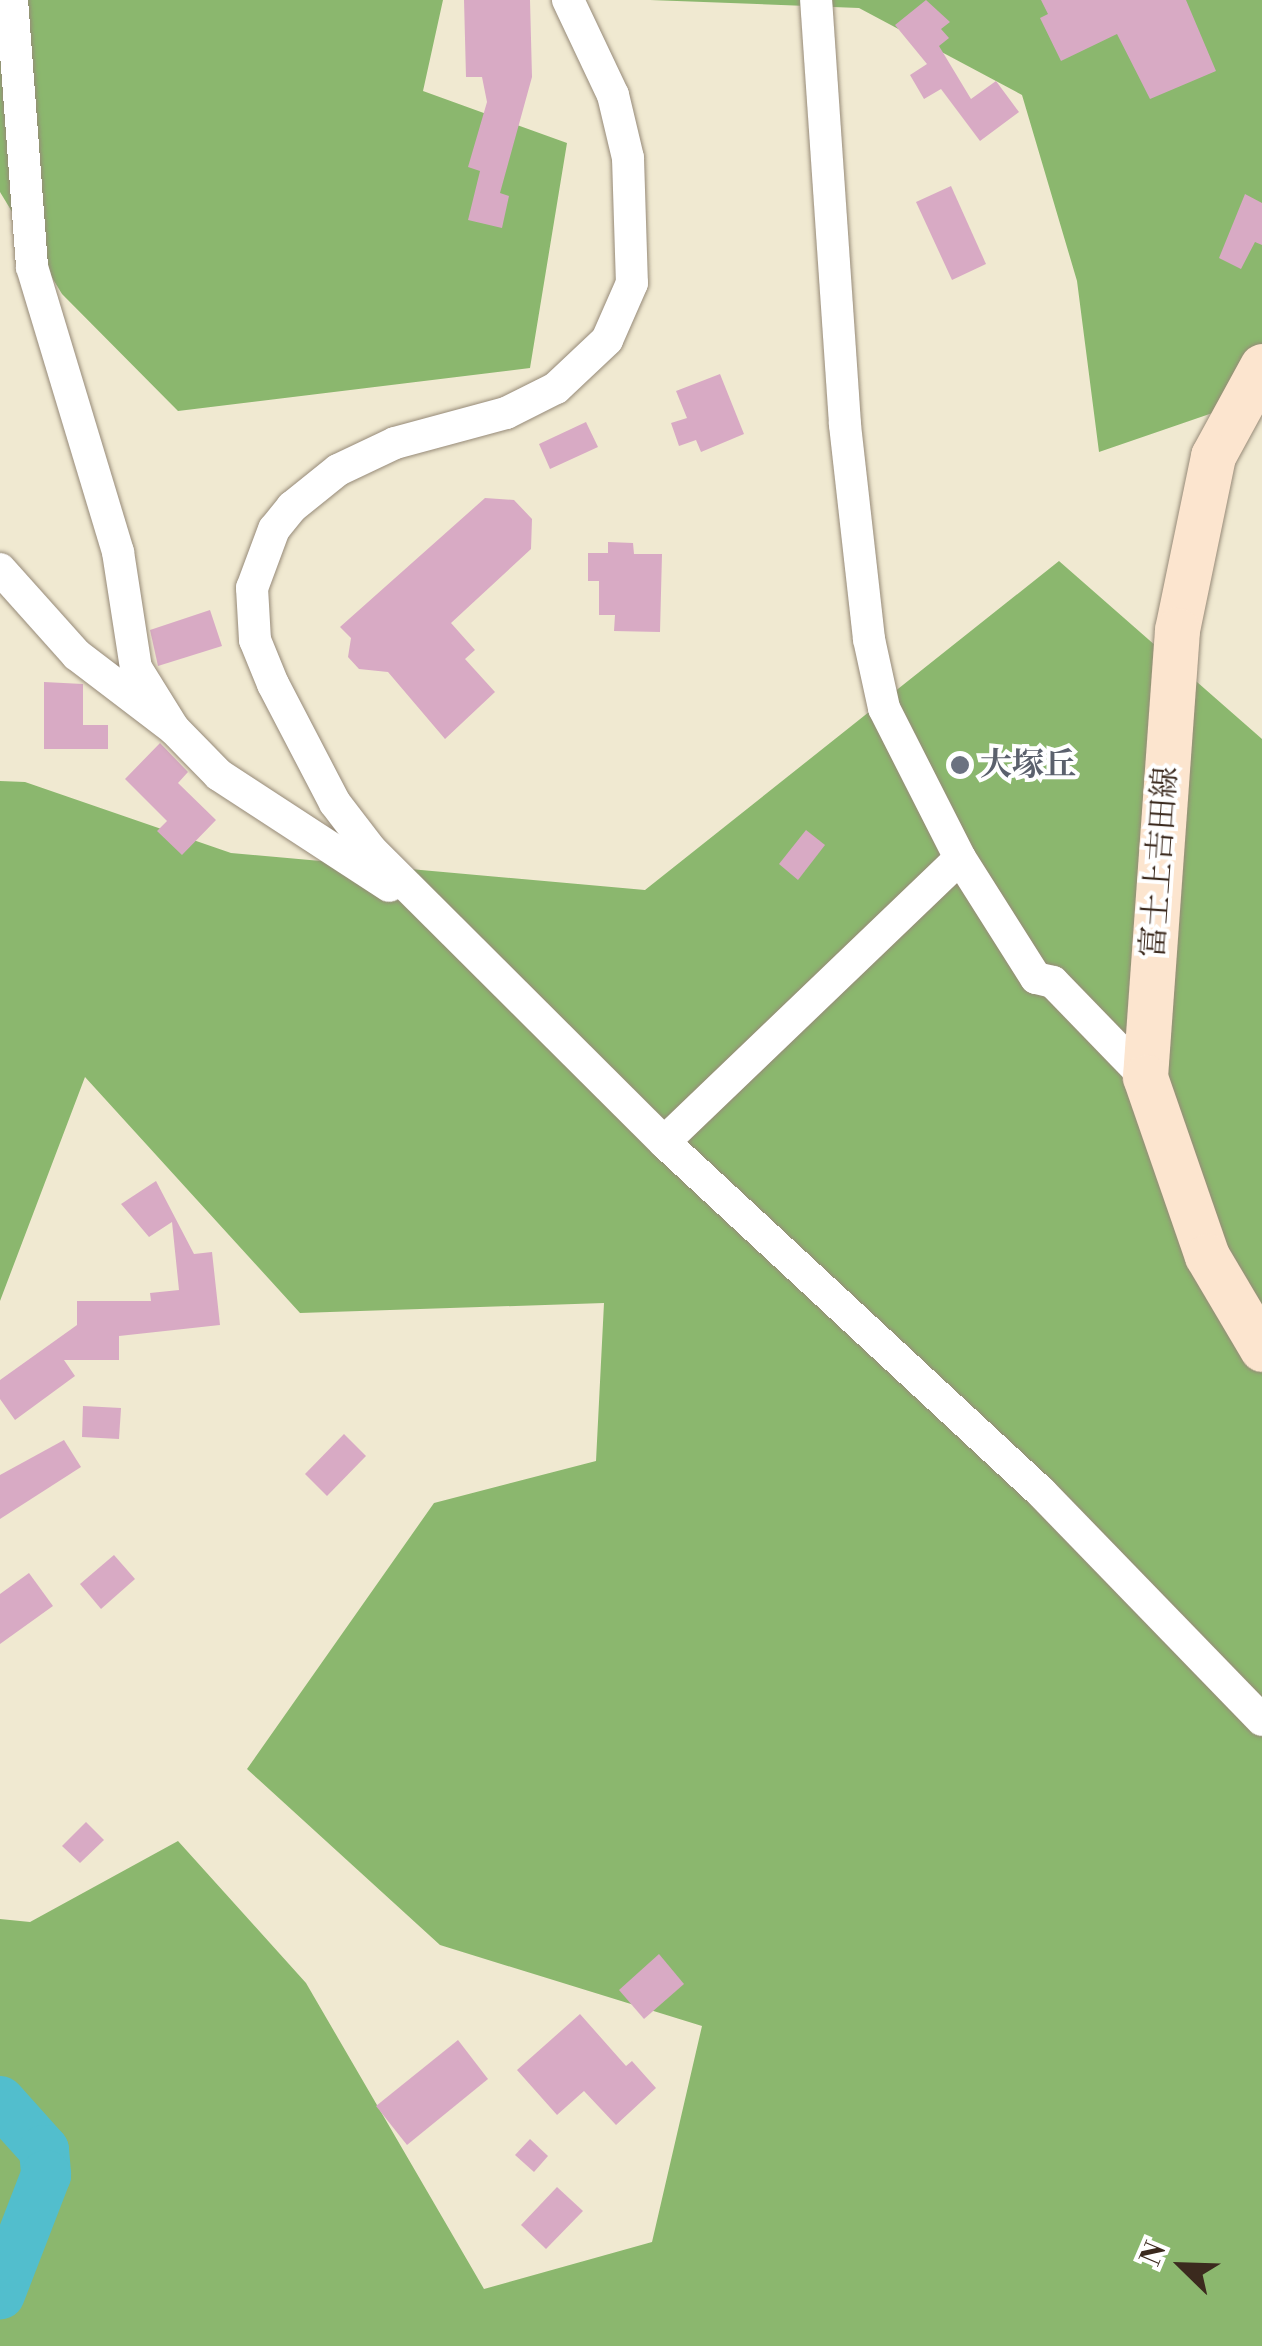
<!DOCTYPE html>
<html>
<head>
<meta charset="utf-8">
<style>
	body { margin:0 }
	#map { position:relative; width:1262px; height:2346px; overflow:hidden; background:#f0e9d1; font-family:"Libre Bodoni","Noto Serif JP",serif }
	div>[style] { position:absolute }
	[style*='--x'] { left:calc(var(--x)*1px); top:calc(var(--y)*1px); width:calc(var(--w)*1px); rotate:calc(var(--a)*1deg) }
	.forest>* { inset:0; background:#8bb76e }
	.river>* { height:50px; margin:-25px; padding:0 25px; transform-origin:25px; border-radius:25px; background:#52becd }
	.building>* { inset:0; background:#d8aac4 }
	.roads { filter:drop-shadow(0 0 2px #968a78) drop-shadow(0 0 2px #968a78) }
	.street>* { height:32px; margin:-16px; padding:0 16px; transform-origin:16px; border-radius:16px; background:#fff }
	.secondary>* { height:45px; margin:-22.5px; padding:0 22.5px; transform-origin:22.5px; border-radius:22.5px; background:#fce5cf }
	.dots>* { width:28px; height:28px; translate:-50% -50%; box-sizing:border-box; border:5px solid #fff; border-radius:50% }
	span { translate:-50% -50%; white-space:nowrap; text-align:center; line-height:1.15; -webkit-text-stroke:8px #fff; paint-order:stroke }
	.worship-label { font-size:32px; color:#5b616d; font-weight:700 }
	.left { translate:0 -50%; text-align:left }
	.street-label { font-size:32px; color:#3b2a1e }
	.north { position:absolute; left:1132px; top:2216px; width:100px; height:100px; -webkit-text-stroke:8px #fff; paint-order:stroke; rotate:293deg; font-size:28px; font-weight:700; line-height:40px; text-align:center; color:#3b2a1e }
	.north::after { content:''; display:block; margin:auto; width:35px; height:45px; background:#3b2a1e; clip-path:polygon(50% 0,100% 100%,50% 72%,0 100%) }
</style>
</head>
<body>
<div id="map">
	<div class="forest">
		<i style="clip-path:polygon(0 0,443px 0,423px 91px,567px 143px,530px 368px,178px 411px,62px 294px,0 192px)"></i>
		<i style="clip-path:polygon(650px 0,1262px 0,1262px 396px,1099px 452px,1077px 281px,1022px 95px,859px 8px)"></i>
		<i style="clip-path:polygon(1059px 561px,1262px 739px,1262px 2346px,0 2346px,0 1919px,30px 1922px,178px 1841px,306px 1983px,484px 2289px,652px 2242px,702px 2026px,440px 1945px,247px 1769px,434px 1503px,596px 1461px,604px 1303px,300px 1313px,85px 1077px,0 1301px,0 781px,25px 782px,231px 853px,645px 890px)"></i>
	</div>
	<div class="river">
		<i style="--x:0;--y:2101;--w:66;--a:48.1"></i>
		<i style="--x:44;--y:2150;--w:25;--a:85"></i>
		<i style="--x:46;--y:2175;--w:128;--a:111.1"></i>
	</div>
	<div class="building">
		<i style="clip-path:polygon(464px 0,530px 0,532px 77px,500px 193px,509px 196px,502px 228px,468px 220px,480px 171px,468px 167px,487px 102px,482px 77px,466px 77px)"></i>
		<i style="clip-path:polygon(926px 0,950px 22px,941px 29px,949px 38px,939px 46px,971px 99px,996px 81px,1019px 112px,980px 141px,941px 89px,924px 99px,910px 75px,927px 64px,895px 25px)"></i>
		<i style="clip-path:polygon(1041px 0,1186px 0,1216px 71px,1150px 99px,1117px 34px,1061px 61px,1040px 18px,1048px 14px)"></i>
		<i style="clip-path:polygon(951px 186px,986px 264px,952px 280px,916px 202px)"></i>
		<i style="clip-path:polygon(1245px 194px,1262px 203px,1262px 245px,1255px 242px,1241px 269px,1219px 258px)"></i>
		<i style="clip-path:polygon(720px 374px,744px 434px,701px 452px,696px 440px,679px 446px,671px 423px,687px 418px,676px 391px)"></i>
		<i style="clip-path:polygon(586px 422px,598px 447px,550px 469px,539px 444px)"></i>
		<i style="clip-path:polygon(485px 498px,514px 500px,532px 519px,531px 549px,451px 623px,475px 650px,465px 659px,495px 692px,445px 739px,388px 672px,359px 669px,348px 657px,351px 638px,340px 627px)"></i>
		<i style="clip-path:polygon(608px 542px,633px 543px,634px 554px,662px 554px,660px 632px,614px 631px,615px 615px,599px 615px,599px 581px,588px 581px,588px 553px,608px 553px)"></i>
		<i style="clip-path:polygon(210px 610px,222px 646px,158px 666px,150px 630px)"></i>
		<i style="clip-path:polygon(44px 682px,83px 684px,83px 725px,108px 725px,108px 749px,44px 749px)"></i>
		<i style="clip-path:polygon(160px 743px,188px 772px,178px 783px,216px 820px,182px 855px,157px 831px,167px 821px,125px 779px)"></i>
		<i style="clip-path:polygon(806px 830px,825px 845px,798px 880px,779px 864px)"></i>
		<i style="clip-path:polygon(156px 1181px,194px 1254px,212px 1252px,220px 1325px,119px 1336px,119px 1360px,64px 1360px,75px 1376px,15px 1420px,0 1399px,0 1380px,77px 1325px,77px 1301px,151px 1301px,150px 1293px,179px 1290px,172px 1222px,149px 1237px,121px 1204px)"></i>
		<i style="clip-path:polygon(83px 1406px,121px 1408px,119px 1439px,82px 1437px)"></i>
		<i style="clip-path:polygon(344px 1434px,366px 1456px,327px 1496px,305px 1474px)"></i>
		<i style="clip-path:polygon(64px 1440px,81px 1467px,0 1519px,0 1475px)"></i>
		<i style="clip-path:polygon(114px 1555px,135px 1579px,101px 1609px,80px 1584px)"></i>
		<i style="clip-path:polygon(29px 1573px,53px 1606px,0 1644px,0 1594px)"></i>
		<i style="clip-path:polygon(86px 1822px,104px 1840px,80px 1863px,62px 1846px)"></i>
		<i style="clip-path:polygon(659px 1954px,684px 1984px,644px 2019px,619px 1990px)"></i>
		<i style="clip-path:polygon(580px 2014px,626px 2066px,632px 2061px,656px 2088px,616px 2125px,584px 2091px,557px 2115px,517px 2070px)"></i>
		<i style="clip-path:polygon(458px 2040px,488px 2079px,407px 2145px,376px 2106px)"></i>
		<i style="clip-path:polygon(530px 2139px,548px 2156px,534px 2172px,515px 2155px)"></i>
		<i style="clip-path:polygon(557px 2187px,583px 2211px,546px 2249px,521px 2225px)"></i>
	</div>
	<div class="roads">
		<div class="street">
			<i style="--x:12;--y:0;--w:268;--a:85.7"></i>
			<i style="--x:32;--y:267;--w:298;--a:73.2"></i>
			<i style="--x:118;--y:552;--w:117;--a:81.2"></i>
			<i style="--x:136;--y:668;--w:72;--a:58.1"></i>
			<i style="--x:568;--y:0;--w:105;--a:64.7"></i>
			<i style="--x:613;--y:95;--w:65;--a:76.6"></i>
			<i style="--x:628;--y:158;--w:125;--a:88.2"></i>
			<i style="--x:632;--y:283;--w:62;--a:113.7"></i>
			<i style="--x:607;--y:340;--w:70;--a:136.7"></i>
			<i style="--x:556;--y:388;--w:56;--a:153.4"></i>
			<i style="--x:506;--y:413;--w:115;--a:164.9"></i>
			<i style="--x:395;--y:443;--w:63;--a:154.7"></i>
			<i style="--x:338;--y:470;--w:59;--a:141.2"></i>
			<i style="--x:292;--y:507;--w:28;--a:129"></i>
			<i style="--x:274;--y:529;--w:63;--a:110.4"></i>
			<i style="--x:252;--y:588;--w:52;--a:86.7"></i>
			<i style="--x:255;--y:640;--w:48;--a:67.8"></i>
			<i style="--x:273;--y:684;--w:134;--a:62.5"></i>
			<i style="--x:335;--y:803;--w:59;--a:52.5"></i>
			<i style="--x:371;--y:850;--w:414;--a:44.9"></i>
			<i style="--x:664;--y:1142;--w:516;--a:42.88"></i>
			<i style="--x:1042;--y:1493;--w:316;--a:45.9"></i>
			<i style="--x:0;--y:569;--w:115;--a:48.2"></i>
			<i style="--x:77;--y:655;--w:122;--a:37.3"></i>
			<i style="--x:174;--y:729;--w:64;--a:45.6"></i>
			<i style="--x:219;--y:775;--w:203;--a:33.1"></i>
			<i style="--x:960;--y:858;--w:142;--a:57.7"></i>
			<i style="--x:1036;--y:978;--w:17;--a:13"></i>
			<i style="--x:1053;--y:982;--w:132;--a:45.9"></i>
			<i style="--x:664;--y:1142;--w:410;--a:-43.8"></i>
			<i style="--x:960;--y:858;--w:168;--a:-116.9"></i>
			<i style="--x:884;--y:708;--w:71;--a:-102.3"></i>
			<i style="--x:869;--y:639;--w:216;--a:-96.4"></i>
			<i style="--x:845;--y:424;--w:425;--a:-93.9"></i>
		</div>
		<div class="secondary">
			<i style="--x:1262;--y:366;--w:102;--a:118.6"></i>
			<i style="--x:1213;--y:456;--w:178;--a:101.7"></i>
			<i style="--x:1177;--y:630;--w:448;--a:94.1"></i>
			<i style="--x:1145;--y:1077;--w:189;--a:70.9"></i>
			<i style="--x:1207;--y:1256;--w:108;--a:59.4"></i>
		</div>
	</div>
	<div class="dots">
		<i style="left:960px;top:765px;background:#6b7280"></i>
	</div>
	<div class="worship-label">
		<span class="left" style="left:980px;top:765px">大塚丘</span>
	</div>
	<div class="street-label">
		<span style="left:1160px;top:862px;rotate:-86deg">富士上吉田線</span>
	</div>
	<div class="north">N</div>
</div>
</body>
</html>
